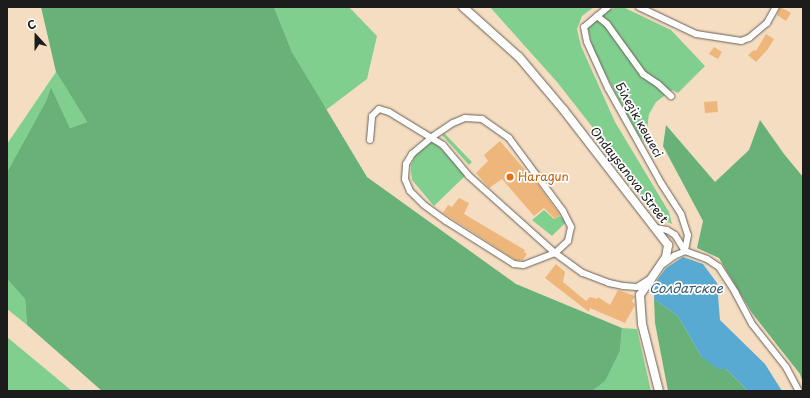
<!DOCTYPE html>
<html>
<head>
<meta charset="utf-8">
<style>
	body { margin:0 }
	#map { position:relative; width:810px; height:398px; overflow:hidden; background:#f5ddc2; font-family:"Playpen Sans",sans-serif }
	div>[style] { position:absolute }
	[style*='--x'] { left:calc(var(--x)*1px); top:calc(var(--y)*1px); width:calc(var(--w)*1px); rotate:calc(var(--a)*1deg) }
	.green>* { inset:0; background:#81cf8f }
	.forest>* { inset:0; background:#68b27a }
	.water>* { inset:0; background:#59aad3 }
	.building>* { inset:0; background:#eeb67a }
	.roads { filter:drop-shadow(0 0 1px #686056) drop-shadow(0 0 1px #686056) }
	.street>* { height:6px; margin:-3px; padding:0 3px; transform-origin:3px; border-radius:3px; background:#fff }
	.secondary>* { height:8px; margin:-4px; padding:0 4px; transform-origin:4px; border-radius:4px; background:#fff }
	.dots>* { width:11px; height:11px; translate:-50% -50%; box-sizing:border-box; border:2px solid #fff; border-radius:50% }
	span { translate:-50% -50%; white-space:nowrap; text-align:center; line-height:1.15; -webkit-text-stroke:3.5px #fff; paint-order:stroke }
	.street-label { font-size:12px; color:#1c1c1c }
	.food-label { font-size:12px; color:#c56008 }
	.left { translate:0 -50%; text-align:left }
	.water-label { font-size:13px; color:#375c6e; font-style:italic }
	.frame { position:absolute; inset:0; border:8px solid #1c1c1c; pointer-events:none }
	.north { position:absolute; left:16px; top:16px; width:40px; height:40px; -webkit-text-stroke:3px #fff; paint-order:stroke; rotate:339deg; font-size:11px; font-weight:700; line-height:16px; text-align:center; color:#1c1c1c }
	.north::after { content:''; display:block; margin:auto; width:14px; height:18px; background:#1c1c1c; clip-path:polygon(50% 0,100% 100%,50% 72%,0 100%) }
</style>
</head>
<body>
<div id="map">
	<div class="green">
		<i style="clip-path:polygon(274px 7px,349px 7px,377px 36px,367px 79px,326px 110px,292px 52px)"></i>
		<i style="clip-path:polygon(490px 7px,594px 7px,582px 16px,577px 29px,581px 46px,615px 122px,669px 212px,672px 224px,657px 218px,597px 133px,557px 82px)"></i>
		<i style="clip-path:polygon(617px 7px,623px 7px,671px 30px,705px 66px,678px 93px,672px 90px,656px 102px,649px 114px,645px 143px,638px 135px,593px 51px,588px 28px,609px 10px)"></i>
		<i style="clip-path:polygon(56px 72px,87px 122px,70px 128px,51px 87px,46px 101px,7px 172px,7px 144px)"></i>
		<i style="clip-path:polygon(444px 133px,472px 162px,469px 165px,442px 135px)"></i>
		<i style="clip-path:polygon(433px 140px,466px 175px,434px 206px,412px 180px,411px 171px,411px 165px,416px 154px)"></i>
		<i style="clip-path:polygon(544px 210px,554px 219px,560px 216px,566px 222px,552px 236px,532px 220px)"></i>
		<i style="clip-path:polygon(7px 279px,25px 299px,27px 325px,7px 309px)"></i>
		<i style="clip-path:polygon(622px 328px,637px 329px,651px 391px,592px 391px,605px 380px,620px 351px)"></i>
		<i style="clip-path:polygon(7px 337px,72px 391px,7px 391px)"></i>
	</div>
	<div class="forest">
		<i style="clip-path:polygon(41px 7px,274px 7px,292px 52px,367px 177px,516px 284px,622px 328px,620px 351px,605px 381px,592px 391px,102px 391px,27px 325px,25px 299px,7px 279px,7px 172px,46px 101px,51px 87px,70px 128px,87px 122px,56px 72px)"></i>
		<i style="clip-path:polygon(760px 120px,784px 154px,803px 177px,803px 383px,800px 374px,752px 313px,719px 258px,697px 248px,703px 221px,663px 146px,666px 125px,715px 182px,749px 150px)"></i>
		<i style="clip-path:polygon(654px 299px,678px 316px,701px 356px,726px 369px,748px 391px,668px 391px,655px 323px)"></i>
	</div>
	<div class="water">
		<i style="clip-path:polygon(683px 257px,703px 264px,717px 283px,720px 320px,765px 364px,782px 391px,748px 391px,726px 369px,718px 369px,701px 356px,678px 316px,654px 299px,655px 283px,666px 268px)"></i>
	</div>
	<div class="building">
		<i style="clip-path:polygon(780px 7px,791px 13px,786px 21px,777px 15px)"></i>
		<i style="clip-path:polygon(766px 34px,774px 39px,768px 49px,756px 62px,748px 55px,754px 50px,756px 51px)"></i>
		<i style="clip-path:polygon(714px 47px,722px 52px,718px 59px,709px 54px)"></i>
		<i style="clip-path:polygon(717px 101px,718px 112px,705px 113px,704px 102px)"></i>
		<i style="clip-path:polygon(500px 141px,538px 185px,560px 215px,555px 219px,544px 208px,534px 216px,502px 179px,489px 188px,476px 173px,488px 161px,484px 155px)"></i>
		<i style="clip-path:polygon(459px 198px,469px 203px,464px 214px,525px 250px,524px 252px,527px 254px,523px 260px,516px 260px,443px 213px,448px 205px,452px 207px)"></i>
		<i style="clip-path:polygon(556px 264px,565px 272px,563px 282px,586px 301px,590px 297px,597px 299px,598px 297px,610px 305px,618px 290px,635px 296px,632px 301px,635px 305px,625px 323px,590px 308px,589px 312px,545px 278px)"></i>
	</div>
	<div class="roads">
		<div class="street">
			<i style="--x:608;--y:7;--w:31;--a:140"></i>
			<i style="--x:584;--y:27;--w:15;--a:79"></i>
			<i style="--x:587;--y:42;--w:51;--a:65.5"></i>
			<i style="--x:608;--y:88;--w:109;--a:60.8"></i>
			<i style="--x:661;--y:183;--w:37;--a:57"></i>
			<i style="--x:681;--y:214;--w:22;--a:72"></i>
			<i style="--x:688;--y:235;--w:16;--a:101"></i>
			<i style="--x:639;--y:7;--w:63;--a:25.3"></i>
			<i style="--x:696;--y:34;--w:46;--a:8.8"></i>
			<i style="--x:741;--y:41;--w:9;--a:-21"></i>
			<i style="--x:749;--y:38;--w:23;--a:-40"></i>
			<i style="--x:767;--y:23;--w:18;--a:-61"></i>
			<i style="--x:597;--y:16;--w:13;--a:39"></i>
			<i style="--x:607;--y:24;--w:62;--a:54.2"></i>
			<i style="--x:643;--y:74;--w:18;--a:34"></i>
			<i style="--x:658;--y:84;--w:18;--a:43"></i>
			<i style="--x:465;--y:118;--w:17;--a:3"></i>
			<i style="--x:482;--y:119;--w:33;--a:35"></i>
			<i style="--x:509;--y:138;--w:91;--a:53.5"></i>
			<i style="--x:563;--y:211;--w:18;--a:63"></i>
			<i style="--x:571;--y:227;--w:14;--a:102"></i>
			<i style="--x:568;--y:241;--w:18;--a:137"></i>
			<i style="--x:555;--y:253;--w:34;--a:159"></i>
			<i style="--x:523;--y:265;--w:9;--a:-174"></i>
			<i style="--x:514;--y:264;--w:80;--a:-147.7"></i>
			<i style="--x:446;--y:221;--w:27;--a:-144"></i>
			<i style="--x:424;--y:205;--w:20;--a:-135"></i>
			<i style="--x:410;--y:191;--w:13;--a:-113"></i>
			<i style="--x:405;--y:179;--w:15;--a:-86"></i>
			<i style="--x:406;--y:164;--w:12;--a:-59"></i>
			<i style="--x:412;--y:154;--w:26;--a:-40"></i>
			<i style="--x:432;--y:137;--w:25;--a:-34"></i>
			<i style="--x:453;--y:123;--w:13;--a:-23"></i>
			<i style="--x:370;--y:140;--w:24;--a:-85"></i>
			<i style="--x:372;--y:116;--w:10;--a:-45"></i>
			<i style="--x:379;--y:109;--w:10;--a:17"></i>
			<i style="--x:389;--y:112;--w:63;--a:31.4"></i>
			<i style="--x:443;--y:145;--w:40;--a:50"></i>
			<i style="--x:469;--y:176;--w:115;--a:41.8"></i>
			<i style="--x:555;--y:253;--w:34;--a:36"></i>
			<i style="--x:583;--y:273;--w:28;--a:21"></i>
			<i style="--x:609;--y:283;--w:14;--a:12"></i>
			<i style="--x:623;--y:286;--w:14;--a:4"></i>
			<i style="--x:637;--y:287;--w:15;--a:-32"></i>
			<i style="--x:656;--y:228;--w:11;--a:10"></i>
			<i style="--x:667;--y:230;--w:9;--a:32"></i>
			<i style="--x:675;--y:235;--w:19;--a:58"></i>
			<i style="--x:663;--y:264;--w:14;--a:-36"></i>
			<i style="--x:674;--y:256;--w:12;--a:-24"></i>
			<i style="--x:685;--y:251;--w:23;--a:20"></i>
			<i style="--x:707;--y:259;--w:14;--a:34"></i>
			<i style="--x:719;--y:267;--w:30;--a:57"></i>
			<i style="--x:735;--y:292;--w:36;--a:62"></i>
			<i style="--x:752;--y:324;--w:55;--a:51.7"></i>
			<i style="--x:786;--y:367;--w:27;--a:62"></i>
		</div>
		<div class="secondary">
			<i style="--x:463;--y:7;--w:75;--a:41.8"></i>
			<i style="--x:519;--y:57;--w:68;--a:49.8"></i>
			<i style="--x:563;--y:109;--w:172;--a:52.3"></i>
			<i style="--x:668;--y:245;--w:12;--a:99"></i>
			<i style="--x:666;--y:257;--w:46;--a:124.4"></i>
			<i style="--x:640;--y:295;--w:29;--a:86"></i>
			<i style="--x:642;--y:324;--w:69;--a:75.8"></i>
		</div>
	</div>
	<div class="dots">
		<i style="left:510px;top:177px;background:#e8710a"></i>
	</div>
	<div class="street-label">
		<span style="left:639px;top:120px;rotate:61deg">Білезік көшесі</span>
		<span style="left:629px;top:175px;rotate:52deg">Ondaysanova Street</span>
	</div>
	<div class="food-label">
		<span class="left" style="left:518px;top:177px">Haragun</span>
	</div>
	<div class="water-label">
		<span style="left:686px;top:288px">Солдатское</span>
	</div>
	<div class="frame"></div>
	<div class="north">С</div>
</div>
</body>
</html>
